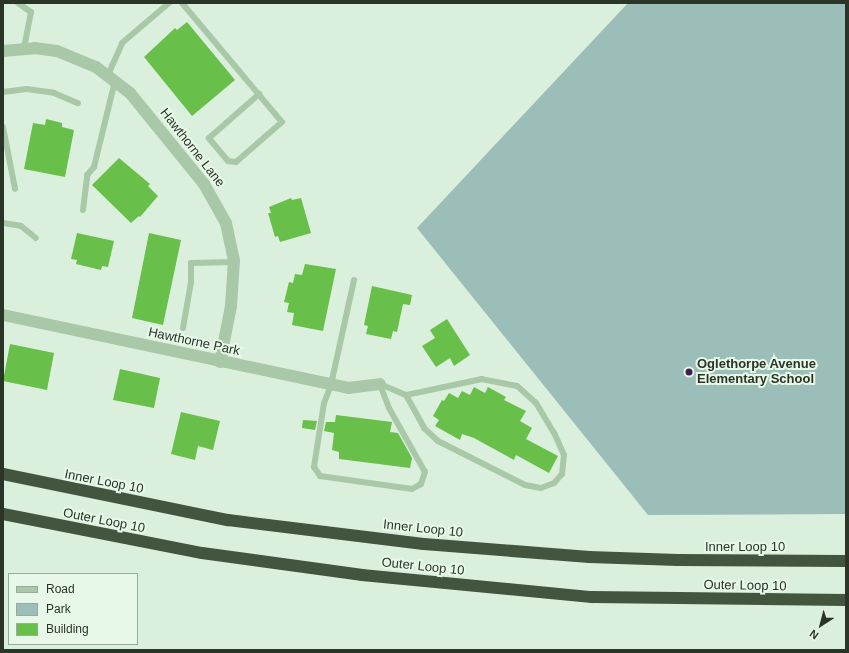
<!DOCTYPE html>
<html>
<head>
<meta charset="utf-8">
<style>
	body { margin:0 }
	#map { position:relative; width:849px; height:653px; overflow:hidden; background:#dbf0dc; font-family:Arial,sans-serif }
	div>[style] { position:absolute }
	[style*='--x'] { left:calc(var(--x)*1px); top:calc(var(--y)*1px); width:calc(var(--w)*1px); rotate:calc(var(--a)*1deg) }
	.green>* { inset:0; background:#9cbeb9 }
	.building>* { inset:0; background:#68bf4a }
	.lane>* { height:6px; margin:-3px; padding:0 3px; transform-origin:3px; border-radius:3px; background:#a9c8a8 }
	.street>* { height:12px; margin:-6px; padding:0 6px; transform-origin:6px; border-radius:6px; background:#a9c8a8 }
	.highway>* { height:12px; margin:-6px; padding:0 6px; transform-origin:6px; border-radius:6px; background:#43553f }
	.dots>* { width:11px; height:11px; translate:-50% -50%; box-sizing:border-box; border:2px solid #e7f8e8; border-radius:50% }
	span { translate:-50% -50%; white-space:nowrap; text-align:center; line-height:1.15; -webkit-text-stroke:4px #e7f8e8; paint-order:stroke }
	.street-label { font-size:13px; color:#2a3528 }
	.poi-label { font-size:13px; color:#2a3528; font-weight:700 }
	.left { translate:0 -50%; text-align:left }
	.frame { position:absolute; inset:0; border:4px solid #2a3528; pointer-events:none }
	.legend { position:absolute; left:8px; top:573px; width:130px; height:72px; box-sizing:border-box; background:#e7f8e8; border:1px solid #9baa9b; margin:0; padding:5px 7px; list-style:none; font-size:12px; color:#2a3528 }
	.legend li { display:flex; align-items:center; gap:8px; height:20px }
	.legend b { width:20px; border:1px solid #9baa9b }
	.north { position:absolute; left:801px; top:605px; width:40px; height:40px; -webkit-text-stroke:3px #e7f8e8; paint-order:stroke; rotate:216deg; font-size:11px; font-weight:700; line-height:16px; text-align:center; color:#2a3528 }
	.north::after { content:''; display:block; margin:auto; width:14px; height:18px; background:#2a3528; clip-path:polygon(50% 0,100% 100%,50% 72%,0 100%) }
</style>
</head>
<body>
<div id="map">
	<div class="green">
		<i style="clip-path:polygon(628px 3px,846px 3px,846px 514px,648px 515px,417px 228px)"></i>
	</div>
	<div class="building">
		<i style="clip-path:polygon(187px 22px,235px 80px,192px 116px,144px 57px,175px 28px,177px 30px)"></i>
		<i style="clip-path:polygon(46px 119px,62px 123px,62px 127px,74px 130px,65px 177px,24px 169px,33px 123px,45px 125px)"></i>
		<i style="clip-path:polygon(119px 158px,150px 184px,148px 186px,158px 196px,140px 217px,139px 216px,131px 223px,92px 185px)"></i>
		<i style="clip-path:polygon(291px 198px,292px 200px,301px 198px,311px 233px,280px 242px,278px 236px,275px 237px,268px 213px,271px 213px,269px 207px)"></i>
		<i style="clip-path:polygon(77px 233px,114px 241px,108px 267px,102px 266px,101px 270px,76px 264px,77px 260px,71px 259px)"></i>
		<i style="clip-path:polygon(149px 233px,181px 240px,163px 325px,132px 318px)"></i>
		<i style="clip-path:polygon(305px 264px,336px 269px,323px 331px,292px 325px,294px 313px,287px 312px,289px 303px,284px 302px,289px 282px,293px 283px,295px 274px,302px 275px)"></i>
		<i style="clip-path:polygon(372px 286px,412px 295px,410px 305px,403px 304px,397px 332px,393px 331px,391px 339px,366px 334px,368px 326px,364px 325px)"></i>
		<i style="clip-path:polygon(447px 319px,470px 355px,454px 366px,450px 358px,436px 367px,422px 346px,435px 338px,430px 330px)"></i>
		<i style="clip-path:polygon(10px 344px,54px 353px,47px 390px,3px 381px)"></i>
		<i style="clip-path:polygon(120px 369px,160px 378px,154px 408px,113px 400px)"></i>
		<i style="clip-path:polygon(474px 387px,485px 393px,488px 387px,506px 397px,504px 400px,526px 411px,520px 421px,532px 428px,526px 439px,558px 456px,549px 473px,516px 455px,514px 460px,474px 438px,462px 434px,460px 440px,435px 426px,439px 420px,433px 416px,442px 400px,444px 401px,449px 393px,458px 398px,462px 391px,470px 395px)"></i>
		<i style="clip-path:polygon(181px 412px,220px 421px,213px 450px,198px 446px,195px 460px,171px 454px)"></i>
		<i style="clip-path:polygon(336px 415px,392px 422px,390px 432px,398px 433px,412px 458px,410px 468px,339px 459px,339px 452px,332px 450px,334px 433px,324px 431px,326px 422px,335px 422px)"></i>
		<i style="clip-path:polygon(303px 420px,317px 421px,315px 430px,302px 428px)"></i>
	</div>
	<div class="lane">
		<i style="--x:18;--y:3;--w:16;--a:35"></i>
		<i style="--x:31;--y:12;--w:38;--a:101"></i>
		<i style="--x:182;--y:3;--w:155;--a:50"></i>
		<i style="--x:282;--y:122;--w:61;--a:139"></i>
		<i style="--x:236;--y:162;--w:8;--a:-173"></i>
		<i style="--x:228;--y:161;--w:30;--a:-130"></i>
		<i style="--x:209;--y:138;--w:67;--a:-41.3"></i>
		<i style="--x:108;--y:75;--w:35;--a:-66"></i>
		<i style="--x:122;--y:43;--w:62;--a:-40.4"></i>
		<i style="--x:3;--y:92;--w:24;--a:-7"></i>
		<i style="--x:27;--y:89;--w:27;--a:8"></i>
		<i style="--x:54;--y:93;--w:26;--a:23"></i>
		<i style="--x:3;--y:127;--w:63;--a:79"></i>
		<i style="--x:83;--y:210;--w:35;--a:-83"></i>
		<i style="--x:87;--y:175;--w:11;--a:-49"></i>
		<i style="--x:94;--y:167;--w:89;--a:-76.3"></i>
		<i style="--x:3;--y:223;--w:18;--a:9"></i>
		<i style="--x:21;--y:226;--w:19;--a:39"></i>
		<i style="--x:354;--y:280;--w:107;--a:102.4"></i>
		<i style="--x:331;--y:385;--w:19;--a:111"></i>
		<i style="--x:324;--y:403;--w:65;--a:98.9"></i>
		<i style="--x:314;--y:467;--w:11;--a:56"></i>
		<i style="--x:320;--y:476;--w:93;--a:8"></i>
		<i style="--x:412;--y:489;--w:10;--a:-29"></i>
		<i style="--x:421;--y:484;--w:13;--a:-72"></i>
		<i style="--x:425;--y:472;--w:73;--a:-119.4"></i>
		<i style="--x:389;--y:408;--w:26;--a:-111"></i>
		<i style="--x:183;--y:328;--w:47;--a:-80.1"></i>
		<i style="--x:191;--y:282;--w:19;--a:-90"></i>
		<i style="--x:191;--y:263;--w:43;--a:-1.3"></i>
		<i style="--x:380;--y:384;--w:28;--a:23"></i>
		<i style="--x:406;--y:395;--w:38;--a:61"></i>
		<i style="--x:424;--y:428;--w:19;--a:43"></i>
		<i style="--x:438;--y:441;--w:97;--a:26.8"></i>
		<i style="--x:525;--y:485;--w:16;--a:11"></i>
		<i style="--x:541;--y:488;--w:14;--a:-21"></i>
		<i style="--x:554;--y:483;--w:12;--a:-48"></i>
		<i style="--x:562;--y:474;--w:19;--a:-84"></i>
		<i style="--x:564;--y:455;--w:24;--a:-114"></i>
		<i style="--x:554;--y:433;--w:35;--a:-121"></i>
		<i style="--x:536;--y:403;--w:25;--a:-138"></i>
		<i style="--x:517;--y:386;--w:36;--a:-169"></i>
		<i style="--x:482;--y:379;--w:78;--a:168.1"></i>
	</div>
	<div class="street">
		<i style="--x:3;--y:51;--w:32;--a:-5"></i>
		<i style="--x:35;--y:48;--w:22;--a:8"></i>
		<i style="--x:57;--y:51;--w:42;--a:22.3"></i>
		<i style="--x:96;--y:67;--w:43;--a:37.4"></i>
		<i style="--x:130;--y:93;--w:117;--a:50.9"></i>
		<i style="--x:204;--y:184;--w:45;--a:60.6"></i>
		<i style="--x:226;--y:223;--w:38;--a:78"></i>
		<i style="--x:234;--y:260;--w:46;--a:93.7"></i>
		<i style="--x:231;--y:306;--w:57;--a:101.1"></i>
		<i style="--x:3;--y:315;--w:353;--a:11.9"></i>
		<i style="--x:348;--y:388;--w:32;--a:-7"></i>
	</div>
	<div class="highway">
		<i style="--x:3;--y:474;--w:230;--a:11.6"></i>
		<i style="--x:228;--y:520;--w:197;--a:7"></i>
		<i style="--x:424;--y:544;--w:166;--a:4.5"></i>
		<i style="--x:589;--y:557;--w:89;--a:1.9"></i>
		<i style="--x:678;--y:560;--w:168;--a:0.3"></i>
		<i style="--x:3;--y:514;--w:203;--a:11.1"></i>
		<i style="--x:202;--y:553;--w:162;--a:7.8"></i>
		<i style="--x:362;--y:575;--w:231;--a:5.5"></i>
		<i style="--x:592;--y:597;--w:254;--a:0.7"></i>
	</div>
	<div class="dots">
		<i style="left:689px;top:372px;background:#3d2054"></i>
	</div>
	<div class="street-label">
		<span style="left:192px;top:148px;rotate:52deg">Hawthorne Lane</span>
		<span style="left:194px;top:342px;rotate:12deg">Hawthorne Park</span>
		<span style="left:104px;top:482px;rotate:11deg">Inner Loop 10</span>
		<span style="left:104px;top:521px;rotate:11deg">Outer Loop 10</span>
		<span style="left:423px;top:529px;rotate:6deg">Inner Loop 10</span>
		<span style="left:745px;top:547px">Inner Loop 10</span>
		<span style="left:423px;top:567px;rotate:6deg">Outer Loop 10</span>
		<span style="left:745px;top:586px;rotate:1deg">Outer Loop 10</span>
	</div>
	<div class="poi-label">
		<span class="left" style="left:697px;top:372px">Oglethorpe Avenue<br>Elementary School</span>
	</div>
	<div class="frame"></div>
	<ul class="legend">
	<li><b style="height:5px;background:#a9c8a8"></b>Road</li>
	<li><b style="height:11px;background:#9cbeb9"></b>Park</li>
	<li><b style="height:11px;background:#68bf4a"></b>Building</li>
	</ul>
	<div class="north">N</div>
</div>
</body>
</html>
